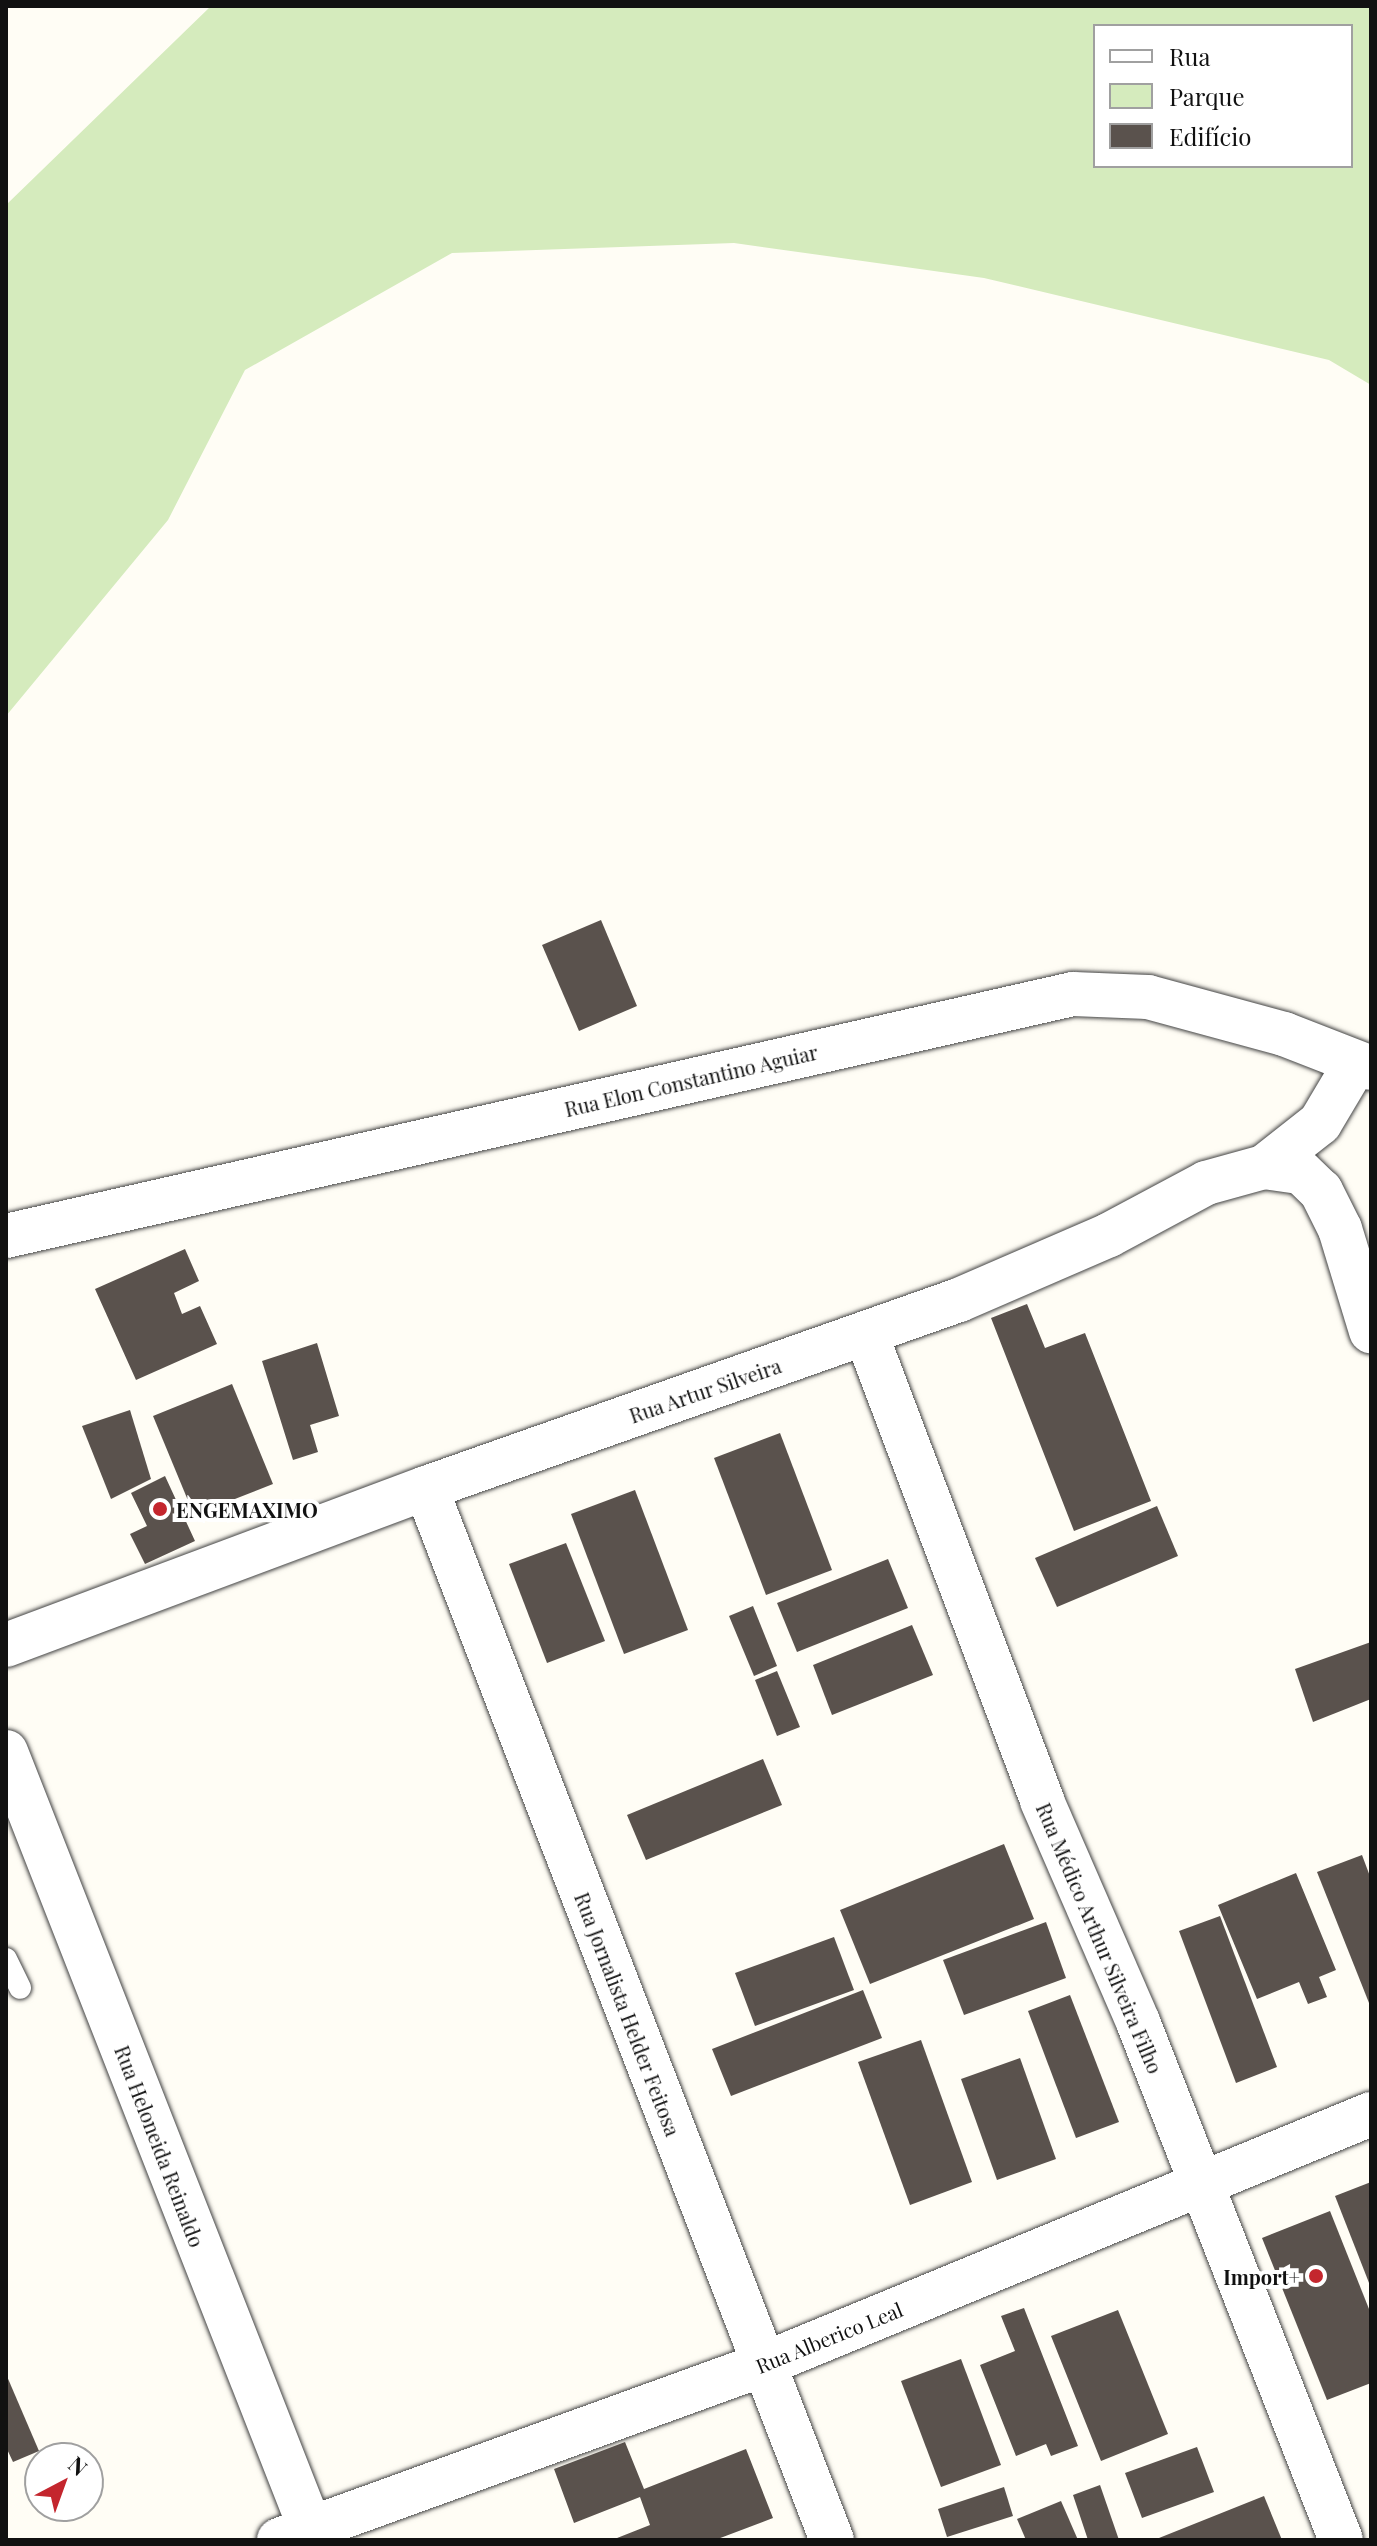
<!DOCTYPE html>
<html>
<head>
<meta charset="utf-8">
<style>
	body { margin:0 }
	#map { position:relative; width:1377px; height:2546px; overflow:hidden; background:#fffdf5; font-family:"Playfair Display",serif }
	div>[style] { position:absolute }
	[style*='--x'] { left:calc(var(--x)*1px); top:calc(var(--y)*1px); width:calc(var(--w)*1px); rotate:calc(var(--a)*1deg) }
	.green>* { inset:0; background:#d5ebbd }
	.building>* { inset:0; background:#5a524d }
	.roads { filter:drop-shadow(0 0 2px #444) drop-shadow(0 0 2px #444) }
	.service>* { height:22px; margin:-11px; padding:0 11px; transform-origin:11px; border-radius:11px; background:#fff }
	.minor>* { height:44px; margin:-22px; padding:0 22px; transform-origin:22px; border-radius:22px; background:#fff }
	.dots>* { width:22px; height:22px; translate:-50% -50%; box-sizing:border-box; border:4px solid #fff; border-radius:50% }
	span { translate:-50% -50%; white-space:nowrap; text-align:center; line-height:1.15; -webkit-text-stroke:8px #fff; paint-order:stroke }
	.street-label { font-size:20px; color:#111 }
	.poi-label { font-size:20px; color:#111; font-weight:700 }
	.left { translate:0 -50%; text-align:left }
	.right { translate:-100% -50%; text-align:right }
	.frame { position:absolute; inset:0; border:8px solid #111; pointer-events:none }
	.legend { position:absolute; left:1093px; top:24px; width:260px; height:144px; box-sizing:border-box; background:#fff; border:2px solid #a0a0a0; margin:0; padding:10px 14px; list-style:none; font-size:24px; color:#111 }
	.legend li { display:flex; align-items:center; gap:16px; height:40px }
	.legend b { width:40px; border:2px solid #a0a0a0 }
	.north { position:absolute; left:24px; top:2442px; width:80px; height:80px; box-sizing:border-box; background:#fff; border:2px solid #a0a0a0; border-radius:50%; rotate:41deg; font-size:22px; font-weight:700; line-height:32px; text-align:center; color:#111 }
	.north::after { content:''; display:block; margin:auto; width:28px; height:36px; background:#c4262e; clip-path:polygon(50% 0,100% 100%,50% 72%,0 100%) }
</style>
</head>
<body>
<div id="map">
	<div class="green">
		<i style="clip-path:polygon(evenodd,211px 6px,1371px 6px,1371px 385px,1329px 360px,984px 278px,734px 243px,452px 253px,245px 370px,168px 520px,6px 716px,6px 205px,211px 6px,1095px 26px,1351px 26px,1351px 166px,1095px 166px,1095px 26px)"></i>
	</div>
	<div class="building">
		<i style="clip-path:polygon(601px 920px,637px 1006px,579px 1031px,542px 945px)"></i>
		<i style="clip-path:polygon(185px 1249px,199px 1281px,174px 1293px,182px 1314px,200px 1306px,217px 1344px,136px 1380px,95px 1289px)"></i>
		<i style="clip-path:polygon(1027px 1304px,1045px 1348px,1085px 1333px,1151px 1501px,1074px 1531px,991px 1318px)"></i>
		<i style="clip-path:polygon(317px 1343px,339px 1416px,310px 1425px,318px 1452px,293px 1460px,262px 1361px)"></i>
		<i style="clip-path:polygon(232px 1384px,273px 1484px,194px 1515px,153px 1416px)"></i>
		<i style="clip-path:polygon(130px 1410px,151px 1479px,111px 1499px,82px 1426px)"></i>
		<i style="clip-path:polygon(780px 1433px,832px 1570px,766px 1595px,714px 1458px)"></i>
		<i style="clip-path:polygon(165px 1476px,195px 1541px,145px 1564px,130px 1534px,147px 1526px,131px 1493px)"></i>
		<i style="clip-path:polygon(635px 1490px,688px 1630px,624px 1654px,571px 1514px)"></i>
		<i style="clip-path:polygon(1157px 1506px,1178px 1556px,1057px 1607px,1035px 1558px)"></i>
		<i style="clip-path:polygon(566px 1543px,605px 1641px,547px 1663px,509px 1564px)"></i>
		<i style="clip-path:polygon(888px 1559px,908px 1608px,797px 1652px,777px 1603px)"></i>
		<i style="clip-path:polygon(753px 1606px,777px 1666px,754px 1676px,729px 1616px)"></i>
		<i style="clip-path:polygon(912px 1625px,933px 1675px,832px 1715px,813px 1665px)"></i>
		<i style="clip-path:polygon(1371px 1642px,1371px 1699px,1313px 1722px,1295px 1669px)"></i>
		<i style="clip-path:polygon(777px 1671px,800px 1727px,777px 1736px,755px 1680px)"></i>
		<i style="clip-path:polygon(763px 1759px,782px 1805px,646px 1860px,627px 1815px)"></i>
		<i style="clip-path:polygon(1004px 1844px,1034px 1919px,870px 1984px,840px 1910px)"></i>
		<i style="clip-path:polygon(1362px 1855px,1371px 1879px,1371px 2008px,1317px 1872px)"></i>
		<i style="clip-path:polygon(1296px 1873px,1336px 1970px,1319px 1977px,1327px 1997px,1308px 2004px,1299px 1982px,1257px 1999px,1218px 1905px)"></i>
		<i style="clip-path:polygon(1220px 1916px,1277px 2067px,1236px 2083px,1179px 1931px)"></i>
		<i style="clip-path:polygon(1046px 1922px,1066px 1978px,964px 2015px,943px 1960px)"></i>
		<i style="clip-path:polygon(834px 1937px,854px 1990px,755px 2026px,735px 1973px)"></i>
		<i style="clip-path:polygon(863px 1990px,882px 2038px,731px 2096px,712px 2049px)"></i>
		<i style="clip-path:polygon(1070px 1995px,1119px 2122px,1076px 2138px,1028px 2011px)"></i>
		<i style="clip-path:polygon(921px 2040px,972px 2182px,910px 2205px,858px 2062px)"></i>
		<i style="clip-path:polygon(1020px 2058px,1056px 2159px,997px 2180px,961px 2079px)"></i>
		<i style="clip-path:polygon(1371px 2182px,1371px 2288px,1335px 2196px)"></i>
		<i style="clip-path:polygon(1330px 2211px,1371px 2314px,1371px 2383px,1327px 2400px,1262px 2238px)"></i>
		<i style="clip-path:polygon(1024px 2308px,1078px 2446px,1051px 2456px,1046px 2444px,1016px 2456px,980px 2365px,1015px 2351px,1001px 2316px)"></i>
		<i style="clip-path:polygon(1118px 2310px,1168px 2434px,1101px 2461px,1051px 2336px)"></i>
		<i style="clip-path:polygon(961px 2359px,1001px 2465px,941px 2487px,901px 2381px)"></i>
		<i style="clip-path:polygon(6px 2374px,39px 2451px,13px 2462px,6px 2447px)"></i>
		<i style="clip-path:polygon(625px 2442px,644px 2489px,746px 2449px,773px 2518px,715px 2540px,612px 2540px,650px 2525px,640px 2497px,574px 2523px,554px 2469px)"></i>
		<i style="clip-path:polygon(1197px 2447px,1214px 2492px,1142px 2518px,1125px 2473px)"></i>
		<i style="clip-path:polygon(1100px 2485px,1119px 2540px,1088px 2540px,1073px 2495px)"></i>
		<i style="clip-path:polygon(1004px 2487px,1013px 2516px,947px 2537px,938px 2509px)"></i>
		<i style="clip-path:polygon(1264px 2496px,1282px 2540px,1154px 2540px)"></i>
		<i style="clip-path:polygon(1061px 2501px,1078px 2540px,1026px 2540px,1017px 2519px)"></i>
	</div>
	<div class="roads">
		<div class="service">
			<i style="--x:6;--y:1959;--w:32;--a:64"></i>
		</div>
		<div class="minor">
			<i style="--x:1264;--y:1167;--w:37;--a:8"></i>
			<i style="--x:1301;--y:1172;--w:28;--a:44"></i>
			<i style="--x:1321;--y:1191;--w:42;--a:63.4"></i>
			<i style="--x:1340;--y:1229;--w:107;--a:73.1"></i>
			<i style="--x:6;--y:1236;--w:1094;--a:-12.78"></i>
			<i style="--x:1073;--y:994;--w:75;--a:2.3"></i>
			<i style="--x:1148;--y:997;--w:141;--a:15.2"></i>
			<i style="--x:1284;--y:1034;--w:93;--a:21.3"></i>
			<i style="--x:866;--y:1334;--w:499;--a:69.3"></i>
			<i style="--x:1042;--y:1801;--w:241;--a:66.5"></i>
			<i style="--x:1138;--y:2022;--w:556;--a:68.6"></i>
			<i style="--x:426;--y:1488;--w:1128;--a:68.9"></i>
			<i style="--x:6;--y:1645;--w:448;--a:-20.5"></i>
			<i style="--x:426;--y:1488;--w:565;--a:-19.43"></i>
			<i style="--x:959;--y:1300;--w:163;--a:-23.4"></i>
			<i style="--x:1109;--y:1235;--w:110;--a:-28.2"></i>
			<i style="--x:1206;--y:1183;--w:60;--a:-15.4"></i>
			<i style="--x:1264;--y:1167;--w:71;--a:-38.2"></i>
			<i style="--x:1320;--y:1123;--w:69;--a:-59.3"></i>
			<i style="--x:6;--y:1752;--w:846;--a:68.59"></i>
			<i style="--x:279;--y:2540;--w:514;--a:-19.92"></i>
			<i style="--x:762;--y:2365;--w:659;--a:-22.4"></i>
		</div>
	</div>
	<div class="dots">
		<i style="left:160px;top:1509px;background:#c4262e"></i>
		<i style="left:1316px;top:2276px;background:#c4262e"></i>
	</div>
	<div class="street-label">
		<span style="left:691px;top:1080px;rotate:-13deg">Rua Elon Constantino Aguiar</span>
		<span style="left:705px;top:1390px;rotate:-19deg">Rua Artur Silveira</span>
		<span style="left:1100px;top:1938px;rotate:67deg">Rua Médico Arthur Silveira Filho</span>
		<span style="left:628px;top:2014px;rotate:69deg">Rua Jornalista Helder Feitosa</span>
		<span style="left:160px;top:2146px;rotate:69deg">Rua Heloneida Reinaldo</span>
		<span style="left:829px;top:2337px;rotate:-22deg">Rua Alberico Leal</span>
	</div>
	<div class="poi-label">
		<span class="left" style="left:176px;top:1509px">ENGEMAXIMO</span>
		<span class="right" style="left:1300px;top:2276px">Import+</span>
	</div>
	<div class="frame"></div>
	<ul class="legend">
	<li><b style="height:10px;background:#fff"></b>Rua</li>
	<li><b style="height:22px;background:#d5ebbd"></b>Parque</li>
	<li><b style="height:22px;background:#5a524d"></b>Edifício</li>
	</ul>
	<div class="north">N</div>
</div>
</body>
</html>
